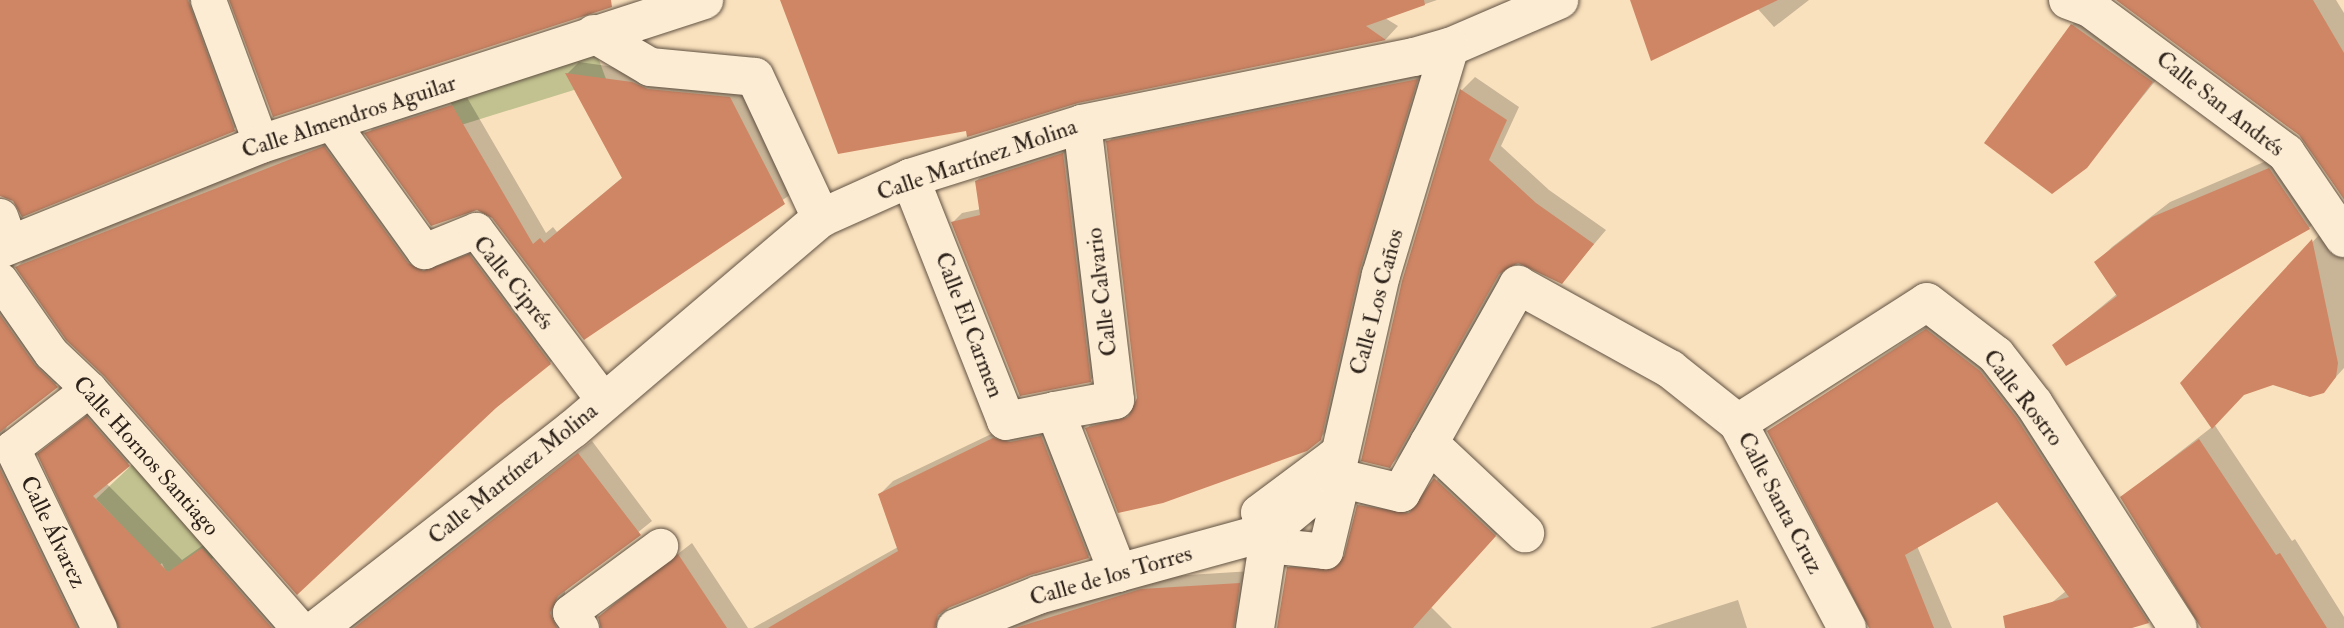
<!DOCTYPE html>
<html>
<head>
<meta charset="utf-8">
<style>
	body { margin:0 }
	#map { position:relative; width:2344px; height:628px; overflow:hidden; background:#fae1bd; font-family:"IM FELL Double Pica",serif }
	div>[style] { position:absolute }
	[style*='--x'] { left:calc(var(--x)*1px); top:calc(var(--y)*1px); width:calc(var(--w)*1px); rotate:calc(var(--a)*1deg) }
	.green>* { inset:0; background:#c1c28f }
	.shadow>* { inset:0; background:#0003 }
	.building>* { inset:0; background:#cf8665 }
	.roads { filter:drop-shadow(0 0 2px #615243) drop-shadow(0 0 2px #615243) }
	.pedestrian>* { height:35px; margin:-17.5px; padding:0 17.5px; transform-origin:17.5px; border-radius:17.5px; background:#fcecd4 }
	.minor>* { height:38px; margin:-19px; padding:0 19px; transform-origin:19px; border-radius:19px; background:#fcecd4 }
	span { translate:-50% -50%; white-space:nowrap; text-align:center; line-height:1.15; -webkit-text-stroke:5px #fcecd4; paint-order:stroke }
	.street-label { font-size:23px; color:#2e231a }
</style>
</head>
<body>
<div id="map">
	<div class="green">
		<i style="clip-path:polygon(593px 44px,606px 79px,574px 90px,461px 125px,447px 94px)"></i>
		<i style="clip-path:polygon(138px 459px,222px 549px,202px 569px,166px 572px,162px 563px,138px 582px,128px 532px,96px 499px)"></i>
	</div>
	<div class="shadow">
		<i style="clip-path:polygon(0 0,204px 0,247px 116px,234px 129px,15px 200px,0 195px)"></i>
		<i style="clip-path:polygon(782px 0,1437px 0,1385px 18px,1398px 26px,1386px 39px,1077px 101px,967px 129px)"></i>
		<i style="clip-path:polygon(1631px 0,1809px 0,1774px 27px,1757px 8px)"></i>
		<i style="clip-path:polygon(2117px 0,2336px 0,2344px 13px,2344px 200px,2305px 139px)"></i>
		<i style="clip-path:polygon(2086px 11px,2166px 68px,2085px 167px,2072px 25px)"></i>
		<i style="clip-path:polygon(579px 62px,743px 85px,797px 190px,584px 338px,493px 216px,367px 134px,379px 122px,465px 94px,546px 233px,553px 227px,557px 232px,623px 177px,567px 74px)"></i>
		<i style="clip-path:polygon(1427px 69px,1331px 427px,1320px 438px,1087px 428px,1098px 418px,1134px 409px,1139px 398px,1108px 142px,1119px 131px)"></i>
		<i style="clip-path:polygon(1475px 77px,1519px 107px,1501px 146px,1549px 190px,1606px 230px,1562px 282px,1528px 264px,1512px 265px,1403px 452px,1390px 466px,1462px 90px)"></i>
		<i style="clip-path:polygon(338px 134px,421px 250px,483px 242px,563px 349px,550px 363px,17px 267px,30px 254px)"></i>
		<i style="clip-path:polygon(1072px 145px,1099px 371px,1090px 381px,953px 222px,962px 213px,981px 209px,976px 181px,986px 172px)"></i>
		<i style="clip-path:polygon(2285px 153px,2325px 211px,2310px 227px,2066px 364px,2054px 346px,2118px 293px,2096px 263px,2112px 247px,2170px 202px)"></i>
		<i style="clip-path:polygon(2331px 222px,2344px 237px,2344px 368px,2323px 391px,2303px 395px,2273px 383px,2244px 394px,2214px 424px,2292px 541px,2295px 539px,2344px 617px,2344px 628px,2204px 628px,2122px 497px,2212px 427px,2182px 383px)"></i>
		<i style="clip-path:polygon(0 284px,70px 373px,9px 422px,4px 433px,100px 628px,0 628px)"></i>
		<i style="clip-path:polygon(1939px 318px,1992px 359px,2160px 610px,2148px 622px,2126px 628px,2060px 628px,2050px 604px,2066px 591px,1998px 500px,1917px 546px,1952px 628px,1870px 628px,1769px 432px)"></i>
		<i style="clip-path:polygon(100px 405px,141px 452px,106px 483px,182px 560px,216px 536px,297px 628px,118px 628px,119px 620px,39px 454px)"></i>
		<i style="clip-path:polygon(1054px 424px,1101px 544px,1088px 557px,1029px 573px,951px 605px,947px 610px,953px 628px,753px 628px,898px 547px,880px 494px,893px 481px,1008px 426px)"></i>
		<i style="clip-path:polygon(592px 441px,652px 521px,565px 591px,566px 610px,580px 628px,347px 628px)"></i>
		<i style="clip-path:polygon(1449px 466px,1508px 522px,1431px 607px,1452px 628px,1279px 628px,1288px 568px,1301px 555px,1346px 557px,1358px 506px,1371px 492px,1420px 500px)"></i>
		<i style="clip-path:polygon(692px 543px,748px 628px,600px 628px,599px 617px,613px 604px)"></i>
		<i style="clip-path:polygon(1252px 571px,1252px 628px,998px 628px,1156px 577px)"></i>
		<i style="clip-path:polygon(1738px 600px,1747px 628px,1650px 628px)"></i>
	</div>
	<div class="building">
		<i style="clip-path:polygon(0 0,188px 0,235px 131px,22px 217px,13px 201px,0 196px)"></i>
		<i style="clip-path:polygon(229px 0,611px 0,612px 7px,273px 117px)"></i>
		<i style="clip-path:polygon(780px 0,1424px 0,1425px 5px,1366px 26px,1386px 40px,1078px 103px,967px 137px,966px 131px,838px 154px)"></i>
		<i style="clip-path:polygon(1630px 0,1778px 0,1651px 61px)"></i>
		<i style="clip-path:polygon(2116px 0,2313px 0,2344px 53px,2344px 199px,2299px 135px)"></i>
		<i style="clip-path:polygon(2071px 24px,2153px 82px,2087px 168px,2052px 194px,1984px 143px)"></i>
		<i style="clip-path:polygon(565px 73px,632px 82px,648px 89px,730px 97px,785px 204px,584px 340px,492px 218px,477px 210px,431px 226px,364px 133px,452px 105px,533px 244px,540px 238px,544px 243px,622px 178px)"></i>
		<i style="clip-path:polygon(1418px 79px,1360px 269px,1321px 440px,1307px 451px,1163px 503px,1118px 513px,1085px 428px,1128px 417px,1137px 398px,1106px 141px)"></i>
		<i style="clip-path:polygon(1460px 89px,1507px 120px,1489px 160px,1536px 203px,1594px 244px,1562px 284px,1518px 263px,1499px 274px,1390px 468px,1361px 461px,1402px 281px)"></i>
		<i style="clip-path:polygon(324px 146px,408px 263px,423px 271px,469px 254px,551px 364px,496px 408px,297px 595px,104px 376px,66px 340px,15px 267px)"></i>
		<i style="clip-path:polygon(1063px 153px,1091px 382px,1020px 396px,951px 222px,980px 215px,975px 181px)"></i>
		<i style="clip-path:polygon(2269px 168px,2310px 229px,2066px 366px,2052px 345px,2117px 296px,2094px 262px,2152px 217px)"></i>
		<i style="clip-path:polygon(2312px 239px,2338px 363px,2336px 377px,2324px 393px,2310px 397px,2273px 385px,2244px 395px,2212px 429px,2180px 383px)"></i>
		<i style="clip-path:polygon(0 315px,35px 365px,58px 387px,0 432px)"></i>
		<i style="clip-path:polygon(1926px 329px,1980px 371px,2016px 417px,2149px 623px,2132px 628px,2005px 628px,2003px 616px,2069px 597px,1997px 502px,1905px 555px,1934px 628px,1869px 628px,1767px 431px)"></i>
		<i style="clip-path:polygon(86px 416px,130px 466px,93px 496px,168px 572px,202px 548px,272px 628px,119px 628px,37px 454px)"></i>
		<i style="clip-path:polygon(1041px 436px,1089px 558px,1030px 575px,948px 608px,938px 615px,935px 628px,768px 628px,898px 551px,878px 494px,993px 438px,1010px 442px)"></i>
		<i style="clip-path:polygon(2199px 439px,2276px 555px,2280px 553px,2327px 628px,2201px 628px,2120px 497px)"></i>
		<i style="clip-path:polygon(578px 453px,641px 535px,558px 596px,550px 613px,557px 628px,354px 628px)"></i>
		<i style="clip-path:polygon(0 469px,77px 628px,0 628px)"></i>
		<i style="clip-path:polygon(1434px 478px,1496px 536px,1413px 628px,1277px 628px,1287px 567px,1333px 569px,1344px 556px,1357px 505px,1409px 513px)"></i>
		<i style="clip-path:polygon(678px 554px,727px 628px,601px 628px,598px 617px)"></i>
		<i style="clip-path:polygon(1240px 583px,1234px 628px,1015px 628px,1141px 589px)"></i>
	</div>
	<div class="roads">
		<div class="pedestrian">
			<i style="--x:208;--y:0;--w:153;--a:69.8"></i>
			<i style="--x:332;--y:123;--w:158;--a:54.3"></i>
			<i style="--x:424;--y:251;--w:56;--a:-22"></i>
			<i style="--x:476;--y:230;--w:214;--a:53.2"></i>
			<i style="--x:0;--y:216;--w:30;--a:70"></i>
			<i style="--x:0;--y:280;--w:89;--a:55.1"></i>
			<i style="--x:51;--y:353;--w:52;--a:43.5"></i>
			<i style="--x:89;--y:389;--w:318;--a:48.7"></i>
			<i style="--x:89;--y:389;--w:97;--a:142.5"></i>
			<i style="--x:12;--y:448;--w:200;--a:64.2"></i>
			<i style="--x:1333;--y:456;--w:33;--a:78"></i>
			<i style="--x:1340;--y:488;--w:65;--a:103.4"></i>
			<i style="--x:1325;--y:551;--w:38;--a:-174"></i>
			<i style="--x:1287;--y:547;--w:45;--a:-129.6"></i>
			<i style="--x:1258;--y:512;--w:94;--a:-36.7"></i>
			<i style="--x:581;--y:628;--w:19;--a:-125"></i>
			<i style="--x:570;--y:612;--w:112;--a:-36.3"></i>
		</div>
		<div class="minor">
			<i style="--x:2068;--y:0;--w:23;--a:20"></i>
			<i style="--x:2090;--y:8;--w:244;--a:36.5"></i>
			<i style="--x:2286;--y:153;--w:103;--a:55.7"></i>
			<i style="--x:594;--y:34;--w:65;--a:30.5"></i>
			<i style="--x:650;--y:67;--w:105;--a:5.4"></i>
			<i style="--x:755;--y:77;--w:156;--a:64.9"></i>
			<i style="--x:910;--y:178;--w:261;--a:68.4"></i>
			<i style="--x:1006;--y:421;--w:50;--a:-11.5"></i>
			<i style="--x:1055;--y:411;--w:174;--a:68.7"></i>
			<i style="--x:0;--y:249;--w:281;--a:-21.9"></i>
			<i style="--x:261;--y:144;--w:466;--a:-18"></i>
			<i style="--x:1055;--y:411;--w:61;--a:-10.4"></i>
			<i style="--x:1115;--y:400;--w:278;--a:-96.8"></i>
			<i style="--x:1738;--y:423;--w:224;--a:-32.6"></i>
			<i style="--x:1927;--y:302;--w:87;--a:37.5"></i>
			<i style="--x:1996;--y:355;--w:62;--a:52.2"></i>
			<i style="--x:2034;--y:404;--w:266;--a:57.3"></i>
			<i style="--x:1429;--y:443;--w:132;--a:43.2"></i>
			<i style="--x:1335;--y:477;--w:68;--a:13.6"></i>
			<i style="--x:1401;--y:493;--w:239;--a:-60.6"></i>
			<i style="--x:1518;--y:285;--w:174;--a:28.9"></i>
			<i style="--x:1670;--y:369;--w:87;--a:38.5"></i>
			<i style="--x:1738;--y:423;--w:232;--a:62"></i>
			<i style="--x:318;--y:628;--w:323;--a:-38"></i>
			<i style="--x:573;--y:429;--w:326;--a:-40.4"></i>
			<i style="--x:821;--y:218;--w:98;--a:-24.2"></i>
			<i style="--x:910;--y:178;--w:180;--a:-17.4"></i>
			<i style="--x:1082;--y:124;--w:339;--a:-11.4"></i>
			<i style="--x:1414;--y:57;--w:37;--a:-16"></i>
			<i style="--x:1450;--y:47;--w:119;--a:-23.3"></i>
			<i style="--x:956;--y:628;--w:88;--a:-21.9"></i>
			<i style="--x:1038;--y:595;--w:241;--a:-15.4"></i>
			<i style="--x:1270;--y:531;--w:85;--a:-39.7"></i>
			<i style="--x:1335;--y:477;--w:207;--a:-77.2"></i>
			<i style="--x:1381;--y:275;--w:238;--a:-73.2"></i>
			<i style="--x:1255;--y:628;--w:98;--a:-81.2"></i>
		</div>
	</div>
	<div class="street-label">
		<span style="left:2220px;top:104px;rotate:38deg">Calle San Andrés</span>
		<span style="left:349px;top:117px;rotate:-18deg">Calle Almendros Aguilar</span>
		<span style="left:977px;top:160px;rotate:-19deg">Calle Martínez Molina</span>
		<span style="left:513px;top:283px;rotate:51deg">Calle Ciprés</span>
		<span style="left:1102px;top:292px;rotate:-97deg">Calle Calvario</span>
		<span style="left:1377px;top:302px;rotate:-75deg">Calle Los Caños</span>
		<span style="left:969px;top:325px;rotate:69deg">Calle El Carmen</span>
		<span style="left:2023px;top:398px;rotate:52deg">Calle Rostro</span>
		<span style="left:146px;top:456px;rotate:48deg">Calle Hornos Santiago</span>
		<span style="left:513px;top:474px;rotate:-39deg">Calle Martínez Molina</span>
		<span style="left:1780px;top:503px;rotate:62deg">Calle Santa Cruz</span>
		<span style="left:53px;top:532px;rotate:64deg">Calle Álvarez</span>
		<span style="left:1111px;top:576px;rotate:-16deg">Calle de los Torres</span>
	</div>
</div>
</body>
</html>
